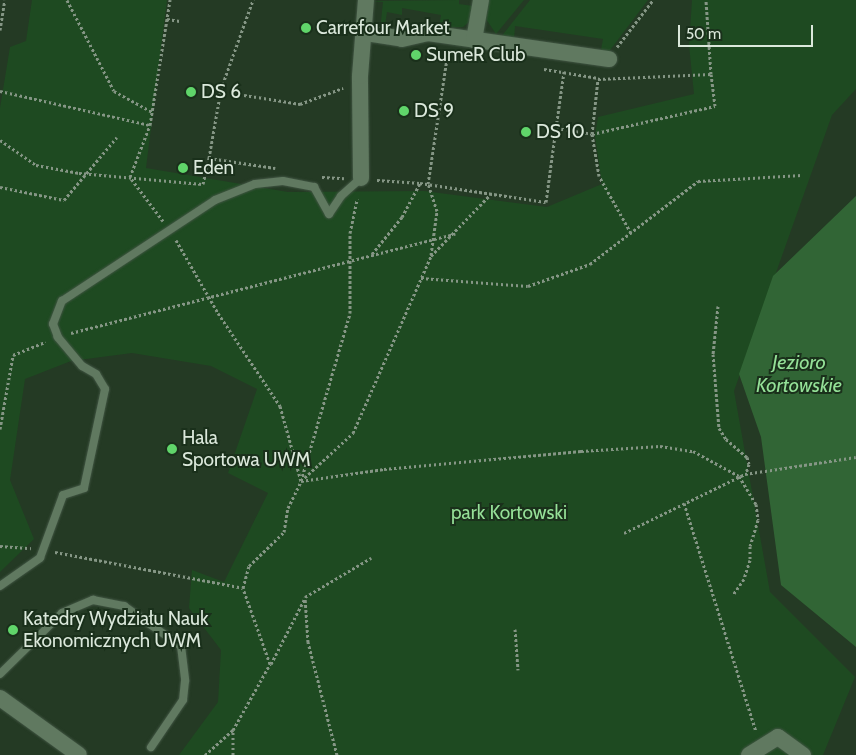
<!DOCTYPE html>
<html>
<head>
<meta charset="utf-8">
<style>
	body { margin:0 }
	#map { position:relative; width:856px; height:755px; overflow:hidden; background:#243a24; font-family:Cabin,sans-serif }
	div>[style] { position:absolute }
	[style*='--x'] { left:calc(var(--x)*1px); top:calc(var(--y)*1px); width:calc(var(--w)*1px); rotate:calc(var(--a)*1deg) }
	.green>* { inset:0; background:#1e4a21 }
	.water>* { inset:0; background:#316535 }
	.path>* { height:3px; margin-top:-1.5px; transform-origin:0; background:repeating-linear-gradient(90deg,#859685 0 2.5px,transparent 0 5px) }
	.roads { filter:drop-shadow(0 0 1px #415543) drop-shadow(0 0 1px #415543) }
	.service>* { height:8px; margin:-4px; padding:0 4px; transform-origin:4px; border-radius:4px; background:#607960 }
	.minor>* { height:16px; margin:-8px; padding:0 8px; transform-origin:8px; border-radius:8px; background:#607960 }
	.dots>* { width:14px; height:14px; translate:-50% -50%; box-sizing:border-box; border:2px solid #1a301b; border-radius:50% }
	span { translate:-50% -50%; white-space:nowrap; text-align:center; line-height:1.15; -webkit-text-stroke:4px #1a301b; paint-order:stroke }
	.poi-label { font-size:19px; color:#dbe8db }
	.left { translate:0 -50%; text-align:left }
	.park-label { font-size:19px; color:#95e097 }
	.water-label { font-size:20px; color:#94e097; font-style:italic }
	.scale { position:absolute; left:678px; top:25px; width:135px; height:22px; box-sizing:border-box; border:2px solid #dbe8db; border-top:0; padding-left:6px; font-size:15px; line-height:18px; white-space:nowrap; color:#dbe8db; -webkit-text-stroke:4px #1a301b; paint-order:stroke }
</style>
</head>
<body>
<div id="map">
	<div class="green">
		<i style="clip-path:polygon(32px 0,167px 0,146px 168px,288px 192px,424px 191px,547px 207px,602px 184px,595px 136px,598px 117px,694px 94px,689px 45px,692px 0,856px 0,856px 89px,832px 115px,734px 391px,770px 592px,855px 677px,823px 755px,179px 755px,218px 702px,221px 650px,189px 608px,192px 570px,224px 582px,268px 493px,228px 473px,257px 389px,211px 366px,132px 353px,71px 361px,25px 379px,10px 480px,34px 539px,0 572px,0 108px,10px 47px,26px 41px)"></i>
		<i style="clip-path:polygon(459px 0,459px 4px,473px 6px,469px 22px,463px 27px,439px 28px,441px 15px,402px 8px,402px 15px,387px 12px,384px 32px,380px 31px,383px 2px,370px 1px)"></i>
		<i style="clip-path:polygon(488px 0,524px 0,496px 34px,486px 19px)"></i>
		<i style="clip-path:polygon(530px 0,648px 0,598px 66px,603px 39px,515px 26px,514px 39px,501px 37px)"></i>
	</div>
	<div class="water">
		<i style="clip-path:polygon(856px 196px,856px 647px,781px 585px,761px 437px,739px 374px,773px 276px)"></i>
	</div>
	<div class="path">
		<i style="--x:67;--y:0;--w:102;--a:62.7"></i>
		<i style="--x:114;--y:91;--w:43;--a:28.9"></i>
		<i style="--x:167;--y:19;--w:13;--a:9"></i>
		<i style="--x:0;--y:30;--w:30;--a:-81"></i>
		<i style="--x:617;--y:47;--w:59;--a:-52.5"></i>
		<i style="--x:544;--y:69;--w:55;--a:9.5"></i>
		<i style="--x:0;--y:91;--w:154;--a:12.8"></i>
		<i style="--x:244;--y:95;--w:57;--a:9.1"></i>
		<i style="--x:300;--y:104;--w:46;--a:-20.4"></i>
		<i style="--x:556;--y:128;--w:57;--a:-81.9"></i>
		<i style="--x:0;--y:140;--w:44;--a:34.8"></i>
		<i style="--x:36;--y:165;--w:44;--a:10.5"></i>
		<i style="--x:79;--y:173;--w:124;--a:5.1"></i>
		<i style="--x:203;--y:184;--w:27;--a:-77"></i>
		<i style="--x:209;--y:158;--w:67;--a:8.6"></i>
		<i style="--x:209;--y:158;--w:70;--a:-80.1"></i>
		<i style="--x:221;--y:89;--w:95;--a:-70.2"></i>
		<i style="--x:322;--y:177;--w:22;--a:3"></i>
		<i style="--x:377;--y:180;--w:43;--a:4"></i>
		<i style="--x:420;--y:183;--w:127;--a:8.6"></i>
		<i style="--x:546;--y:202;--w:75;--a:-82.3"></i>
		<i style="--x:556;--y:128;--w:36;--a:9"></i>
		<i style="--x:592;--y:134;--w:55;--a:-83.8"></i>
		<i style="--x:598;--y:79;--w:113;--a:-2.5"></i>
		<i style="--x:711;--y:74;--w:74;--a:-93.9"></i>
		<i style="--x:0;--y:187;--w:65;--a:11.5"></i>
		<i style="--x:64;--y:200;--w:82;--a:-49.9"></i>
		<i style="--x:163;--y:221;--w:55;--a:-126.9"></i>
		<i style="--x:130;--y:177;--w:56;--a:-69"></i>
		<i style="--x:150;--y:125;--w:127;--a:-80.9"></i>
		<i style="--x:631;--y:233;--w:65;--a:-119.3"></i>
		<i style="--x:599;--y:176;--w:43;--a:-99.5"></i>
		<i style="--x:592;--y:134;--w:126;--a:-12.8"></i>
		<i style="--x:715;--y:106;--w:32;--a:-97"></i>
		<i style="--x:176;--y:240;--w:84;--a:60.1"></i>
		<i style="--x:218;--y:313;--w:112;--a:56.3"></i>
		<i style="--x:280;--y:406;--w:78;--a:74.4"></i>
		<i style="--x:372;--y:254;--w:48;--a:-51"></i>
		<i style="--x:402;--y:217;--w:38;--a:-62"></i>
		<i style="--x:431;--y:255;--w:44;--a:-82.2"></i>
		<i style="--x:437;--y:211;--w:28;--a:-108"></i>
		<i style="--x:428;--y:184;--w:134;--a:-81.4"></i>
		<i style="--x:421;--y:278;--w:107;--a:4.3"></i>
		<i style="--x:528;--y:286;--w:66;--a:-19.5"></i>
		<i style="--x:590;--y:264;--w:136;--a:-37.5"></i>
		<i style="--x:698;--y:181;--w:104;--a:-3.3"></i>
		<i style="--x:718;--y:306;--w:48;--a:95.9"></i>
		<i style="--x:713;--y:354;--w:74;--a:85.4"></i>
		<i style="--x:719;--y:428;--w:13;--a:58"></i>
		<i style="--x:726;--y:439;--w:28;--a:41"></i>
		<i style="--x:747;--y:457;--w:7;--a:74"></i>
		<i style="--x:749;--y:464;--w:9;--a:108"></i>
		<i style="--x:71;--y:333;--w:397;--a:-14.5"></i>
		<i style="--x:0;--y:429;--w:75;--a:-80"></i>
		<i style="--x:13;--y:355;--w:35;--a:-22"></i>
		<i style="--x:301;--y:481;--w:84;--a:-8.2"></i>
		<i style="--x:384;--y:469;--w:198;--a:-5.2"></i>
		<i style="--x:581;--y:451;--w:79;--a:-3.6"></i>
		<i style="--x:660;--y:446;--w:33;--a:9"></i>
		<i style="--x:693;--y:451;--w:52;--a:28.5"></i>
		<i style="--x:739;--y:476;--w:33;--a:59"></i>
		<i style="--x:756;--y:504;--w:16;--a:83"></i>
		<i style="--x:758;--y:520;--w:27;--a:107"></i>
		<i style="--x:750;--y:546;--w:14;--a:90"></i>
		<i style="--x:750;--y:560;--w:20;--a:108"></i>
		<i style="--x:744;--y:579;--w:19;--a:125"></i>
		<i style="--x:301;--y:481;--w:71;--a:-42.7"></i>
		<i style="--x:353;--y:433;--w:193;--a:-66.2"></i>
		<i style="--x:431;--y:256;--w:85;--a:-46"></i>
		<i style="--x:684;--y:503;--w:239;--a:72.5"></i>
		<i style="--x:624;--y:533;--w:135;--a:-26"></i>
		<i style="--x:745;--y:474;--w:112;--a:-8.7"></i>
		<i style="--x:0;--y:546;--w:31;--a:4"></i>
		<i style="--x:55;--y:552;--w:191;--a:10.8"></i>
		<i style="--x:515;--y:629;--w:41;--a:85.8"></i>
		<i style="--x:271;--y:664;--w:74;--a:-62.7"></i>
		<i style="--x:205;--y:755;--w:38;--a:-42"></i>
		<i style="--x:233;--y:755;--w:25;--a:-90"></i>
		<i style="--x:233;--y:730;--w:76;--a:-60.7"></i>
		<i style="--x:270;--y:664;--w:81;--a:-109.6"></i>
		<i style="--x:243;--y:588;--w:23;--a:-75"></i>
		<i style="--x:249;--y:566;--w:49;--a:-44.2"></i>
		<i style="--x:284;--y:532;--w:24;--a:-81"></i>
		<i style="--x:288;--y:508;--w:30;--a:-64"></i>
		<i style="--x:301;--y:481;--w:175;--a:-73.7"></i>
		<i style="--x:350;--y:313;--w:80;--a:-90"></i>
		<i style="--x:350;--y:233;--w:35;--a:-78"></i>
		<i style="--x:337;--y:755;--w:117;--a:-104.4"></i>
		<i style="--x:308;--y:642;--w:45;--a:-93.8"></i>
		<i style="--x:305;--y:597;--w:77;--a:-30.6"></i>
	</div>
	<div class="roads">
		<div class="service">
			<i style="--x:0;--y:586;--w:49;--a:-35"></i>
			<i style="--x:40;--y:558;--w:67;--a:-69.9"></i>
			<i style="--x:63;--y:495;--w:22;--a:-18"></i>
			<i style="--x:84;--y:488;--w:101;--a:-78"></i>
			<i style="--x:105;--y:389;--w:17;--a:-121"></i>
			<i style="--x:96;--y:374;--w:16;--a:-150"></i>
			<i style="--x:82;--y:366;--w:38;--a:-130"></i>
			<i style="--x:58;--y:337;--w:14;--a:-111"></i>
			<i style="--x:53;--y:324;--w:25;--a:-69"></i>
			<i style="--x:62;--y:301;--w:183;--a:-33.4"></i>
			<i style="--x:215;--y:200;--w:43;--a:-21.8"></i>
			<i style="--x:255;--y:184;--w:28;--a:-6"></i>
			<i style="--x:283;--y:181;--w:32;--a:11"></i>
			<i style="--x:314;--y:187;--w:31;--a:61"></i>
			<i style="--x:329;--y:214;--w:22;--a:-56"></i>
			<i style="--x:341;--y:196;--w:27;--a:-42"></i>
			<i style="--x:0;--y:674;--w:87;--a:-44.5"></i>
			<i style="--x:62;--y:613;--w:34;--a:-23"></i>
			<i style="--x:93;--y:600;--w:32;--a:11"></i>
			<i style="--x:124;--y:606;--w:70;--a:35.1"></i>
			<i style="--x:181;--y:646;--w:35;--a:83"></i>
			<i style="--x:185;--y:681;--w:19;--a:96"></i>
			<i style="--x:183;--y:700;--w:57;--a:124.2"></i>
		</div>
		<div class="minor">
			<i style="--x:366;--y:33;--w:36;--a:9"></i>
			<i style="--x:402;--y:39;--w:27;--a:-13"></i>
			<i style="--x:428;--y:33;--w:183;--a:8.2"></i>
			<i style="--x:474;--y:40;--w:41;--a:-80.1"></i>
			<i style="--x:361;--y:178;--w:102;--a:-90.6"></i>
			<i style="--x:360;--y:76;--w:76;--a:-85.5"></i>
			<i style="--x:0;--y:698;--w:97;--a:35.8"></i>
			<i style="--x:749;--y:755;--w:34;--a:-32"></i>
			<i style="--x:778;--y:737;--w:31;--a:36"></i>
		</div>
	</div>
	<div class="dots">
		<i style="left:306px;top:28px;background:#60d56a"></i>
		<i style="left:416px;top:55px;background:#60d56a"></i>
		<i style="left:191px;top:92px;background:#60d56a"></i>
		<i style="left:404px;top:111px;background:#60d56a"></i>
		<i style="left:526px;top:132px;background:#60d56a"></i>
		<i style="left:183px;top:168px;background:#60d56a"></i>
		<i style="left:172px;top:449px;background:#60d56a"></i>
		<i style="left:13px;top:630px;background:#60d56a"></i>
	</div>
	<div class="poi-label">
		<span class="left" style="left:316px;top:28px">Carrefour Market</span>
		<span class="left" style="left:426px;top:55px">SumeR Club</span>
		<span class="left" style="left:201px;top:92px">DS 6</span>
		<span class="left" style="left:414px;top:111px">DS 9</span>
		<span class="left" style="left:536px;top:132px">DS 10</span>
		<span class="left" style="left:193px;top:168px">Eden</span>
		<span class="left" style="left:182px;top:449px">Hala<br>Sportowa UWM</span>
		<span class="left" style="left:23px;top:630px">Katedry Wydziału Nauk<br>Ekonomicznych UWM</span>
	</div>
	<div class="park-label">
		<span style="left:509px;top:513px">park Kortowski</span>
	</div>
	<div class="water-label">
		<span style="left:799px;top:374px">Jezioro<br>Kortowskie</span>
	</div>
	<div class="scale">50 m</div>
</div>
</body>
</html>
